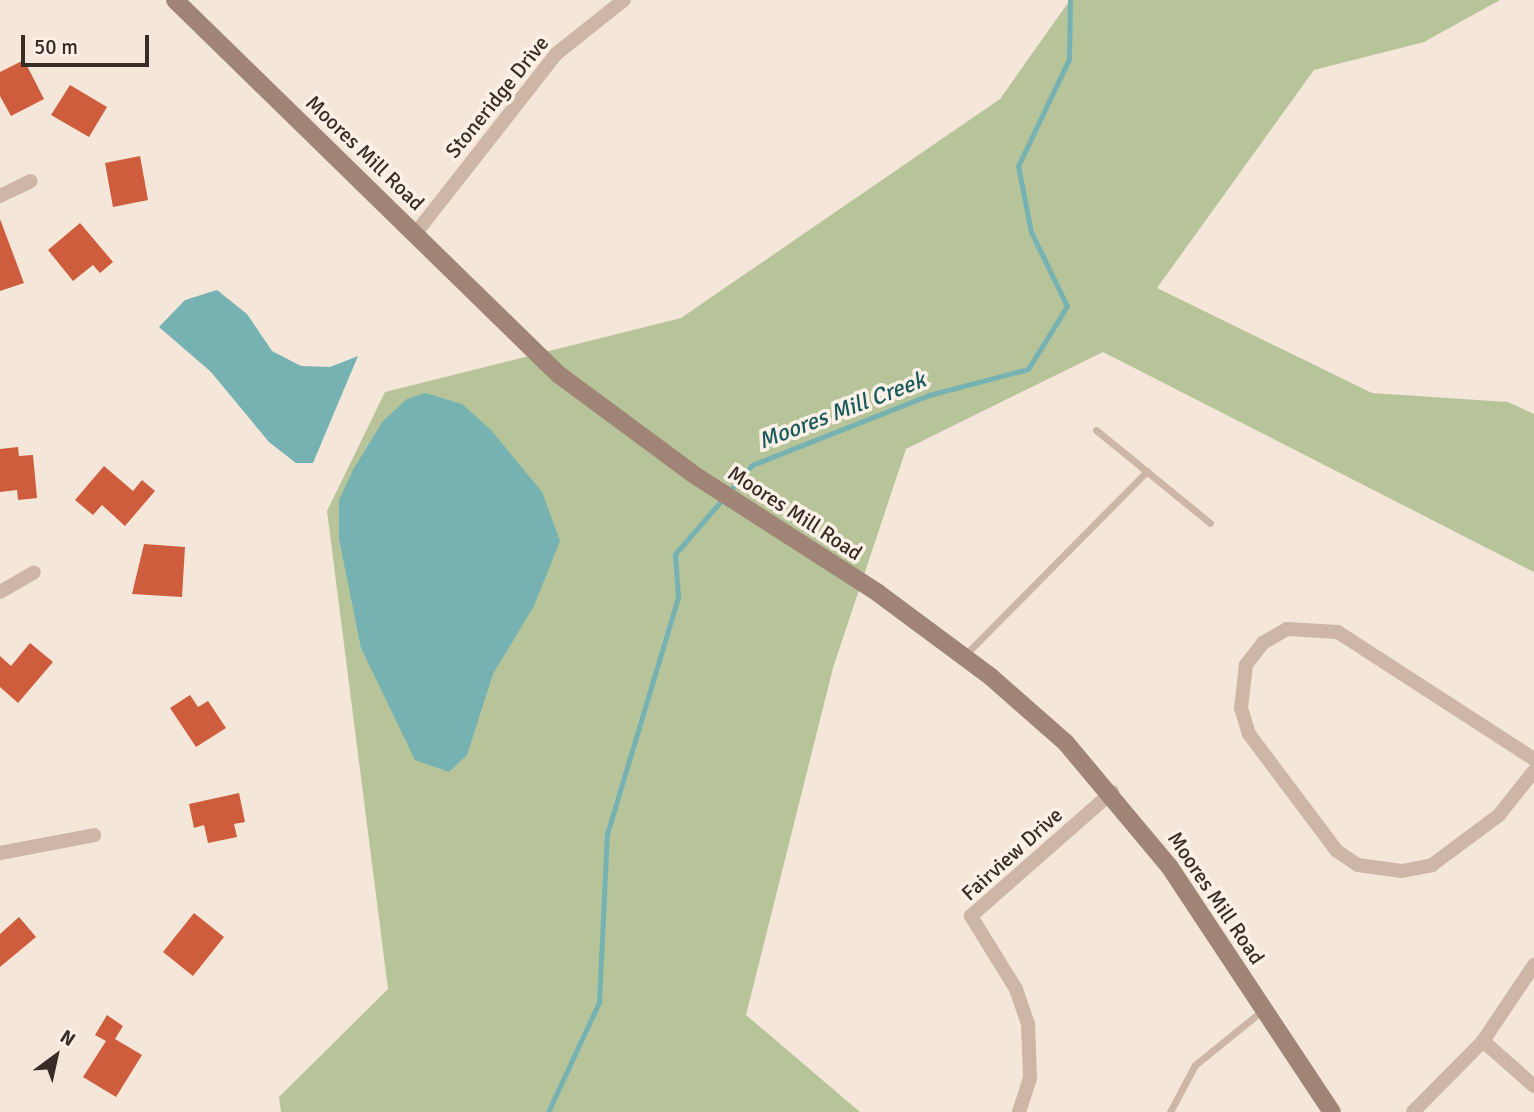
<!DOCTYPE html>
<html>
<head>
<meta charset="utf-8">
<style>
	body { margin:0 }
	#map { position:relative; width:1534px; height:1112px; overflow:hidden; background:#f4e7da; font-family:Signika,sans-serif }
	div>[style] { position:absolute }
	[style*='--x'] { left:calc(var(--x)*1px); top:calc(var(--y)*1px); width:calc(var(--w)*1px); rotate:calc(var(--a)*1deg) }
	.green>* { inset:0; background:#b7c499 }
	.water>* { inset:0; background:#77b2b3 }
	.stream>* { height:5px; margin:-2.5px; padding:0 2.5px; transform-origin:2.5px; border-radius:2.5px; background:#77b2b3 }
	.building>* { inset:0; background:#ce5d3d }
	.lane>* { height:7px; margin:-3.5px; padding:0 3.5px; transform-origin:3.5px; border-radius:3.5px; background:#cdb6a5 }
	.street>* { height:14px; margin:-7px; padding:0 7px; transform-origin:7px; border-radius:7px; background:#cdb6a5 }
	.secondary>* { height:18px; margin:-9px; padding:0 9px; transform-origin:9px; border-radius:9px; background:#a08577 }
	span { translate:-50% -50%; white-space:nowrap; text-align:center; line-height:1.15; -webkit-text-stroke:7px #fbf1e7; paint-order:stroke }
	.street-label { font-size:21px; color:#382c27 }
	.water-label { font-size:23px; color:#195a5c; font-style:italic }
	.north { position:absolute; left:21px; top:1021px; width:70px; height:70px; -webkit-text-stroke:5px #fbf1e7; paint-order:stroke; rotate:33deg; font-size:19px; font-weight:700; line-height:28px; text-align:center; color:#382c27 }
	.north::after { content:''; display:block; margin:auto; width:24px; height:32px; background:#382c27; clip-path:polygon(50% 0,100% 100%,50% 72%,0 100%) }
	.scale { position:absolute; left:21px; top:35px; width:128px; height:32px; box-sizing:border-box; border:4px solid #382c27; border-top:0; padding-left:9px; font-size:21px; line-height:24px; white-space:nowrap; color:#382c27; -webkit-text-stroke:5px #fbf1e7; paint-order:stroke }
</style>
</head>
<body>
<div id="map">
	<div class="green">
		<i style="clip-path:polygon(1070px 0,1500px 0,1424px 42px,1314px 70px,1157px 288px,1372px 393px,1508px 402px,1534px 414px,1534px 572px,1103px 352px,906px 449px,833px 668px,746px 1015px,860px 1112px,281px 1112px,279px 1097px,388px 989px,327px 511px,385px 392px,681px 318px,1000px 99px)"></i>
	</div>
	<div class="water">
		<i style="clip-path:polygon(217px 290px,247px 314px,272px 351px,301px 366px,330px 367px,358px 356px,313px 463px,296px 463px,269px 442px,211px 372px,159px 327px,185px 300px)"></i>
		<i style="clip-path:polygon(425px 393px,462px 404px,491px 430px,542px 492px,560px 541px,534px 606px,493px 674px,467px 755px,449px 772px,415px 760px,361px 648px,339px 539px,339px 500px,354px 468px,383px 421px,407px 399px)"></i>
	</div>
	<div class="stream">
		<i style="--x:548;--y:1112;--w:121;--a:-65.1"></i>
		<i style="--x:599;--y:1002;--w:168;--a:-87.3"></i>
		<i style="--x:607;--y:834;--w:247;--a:-73.3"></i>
		<i style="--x:678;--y:597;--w:43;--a:-94"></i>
		<i style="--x:675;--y:554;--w:118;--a:-49.1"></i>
		<i style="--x:752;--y:465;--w:190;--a:-21.6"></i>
		<i style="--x:929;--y:395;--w:102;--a:-14.7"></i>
		<i style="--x:1028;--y:369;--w:74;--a:-58.2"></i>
		<i style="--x:1067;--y:306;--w:82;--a:-115.9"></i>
		<i style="--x:1031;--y:232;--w:67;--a:-101.1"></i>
		<i style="--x:1018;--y:166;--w:119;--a:-64.5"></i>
		<i style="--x:1069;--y:59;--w:59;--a:-89"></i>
	</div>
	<div class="building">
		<i style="clip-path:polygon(24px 60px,44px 99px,11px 116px,0 96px,0 72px)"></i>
		<i style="clip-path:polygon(70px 85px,107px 107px,89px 137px,51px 115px)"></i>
		<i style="clip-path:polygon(140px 156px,148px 200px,113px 207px,105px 163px)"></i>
		<i style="clip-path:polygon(0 219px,24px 283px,0 291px)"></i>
		<i style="clip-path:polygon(80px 223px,113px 262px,100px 273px,93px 265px,73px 281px,48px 250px)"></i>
		<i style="clip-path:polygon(18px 447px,19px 456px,33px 455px,37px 498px,18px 500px,17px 490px,0 492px,0 449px)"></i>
		<i style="clip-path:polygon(104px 466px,133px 491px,142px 480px,155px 491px,125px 526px,102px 505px,93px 515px,75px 500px)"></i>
		<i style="clip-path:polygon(144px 544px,185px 547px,182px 597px,132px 594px)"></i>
		<i style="clip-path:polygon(30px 643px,53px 662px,18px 703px,0 687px,0 656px,11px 666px)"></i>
		<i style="clip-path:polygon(190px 695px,198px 707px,208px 701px,226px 728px,196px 747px,170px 708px)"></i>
		<i style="clip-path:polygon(239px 793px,245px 822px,234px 824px,237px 837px,208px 843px,204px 825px,194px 828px,189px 804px)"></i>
		<i style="clip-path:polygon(194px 913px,224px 937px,193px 976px,163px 952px)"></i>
		<i style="clip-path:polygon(19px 917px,36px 937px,0 967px,0 934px)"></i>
		<i style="clip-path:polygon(107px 1015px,123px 1026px,115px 1039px,142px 1055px,116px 1097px,83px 1077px,106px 1041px,95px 1035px)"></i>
	</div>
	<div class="lane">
		<i style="--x:1096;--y:430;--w:147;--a:39.2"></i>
		<i style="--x:965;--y:655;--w:259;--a:-45.3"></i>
		<i style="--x:1170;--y:1112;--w:53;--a:-62"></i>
		<i style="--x:1195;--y:1065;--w:87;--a:-39"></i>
	</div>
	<div class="street">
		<i style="--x:0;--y:196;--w:34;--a:-26"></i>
		<i style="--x:415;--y:234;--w:229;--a:-51.9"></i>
		<i style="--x:556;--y:54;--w:87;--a:-38.5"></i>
		<i style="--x:0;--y:592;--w:39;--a:-30"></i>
		<i style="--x:1534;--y:759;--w:234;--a:-147.1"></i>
		<i style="--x:1338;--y:632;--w:51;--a:-176.6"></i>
		<i style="--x:1287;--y:629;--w:28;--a:150"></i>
		<i style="--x:1263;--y:643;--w:28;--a:128"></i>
		<i style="--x:1246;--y:665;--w:43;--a:96.6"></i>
		<i style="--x:1241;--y:708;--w:27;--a:73"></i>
		<i style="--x:1249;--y:734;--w:146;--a:53.1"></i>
		<i style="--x:1337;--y:851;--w:25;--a:34"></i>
		<i style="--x:1358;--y:865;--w:44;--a:7.8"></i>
		<i style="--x:1402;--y:871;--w:31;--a:-11"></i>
		<i style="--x:1432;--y:865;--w:84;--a:-36.7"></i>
		<i style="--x:1499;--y:815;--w:56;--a:-51.5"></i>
		<i style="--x:0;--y:853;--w:96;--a:-10.8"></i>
		<i style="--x:1483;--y:1041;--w:68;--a:41.4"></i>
		<i style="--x:1019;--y:1112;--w:36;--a:-72"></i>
		<i style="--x:1030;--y:1078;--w:54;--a:-92.1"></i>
		<i style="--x:1028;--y:1024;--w:37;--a:-109"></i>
		<i style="--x:1016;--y:989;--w:86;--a:-121.7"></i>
		<i style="--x:971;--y:916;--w:188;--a:-41.3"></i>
		<i style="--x:1413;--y:1112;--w:100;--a:-45.4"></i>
		<i style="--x:1483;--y:1041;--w:92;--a:-56.1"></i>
	</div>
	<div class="secondary">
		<i style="--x:175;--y:0;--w:535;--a:44.32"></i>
		<i style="--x:558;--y:374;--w:172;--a:36.5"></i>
		<i style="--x:696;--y:476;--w:216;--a:32.7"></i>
		<i style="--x:878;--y:593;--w:141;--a:36.6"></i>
		<i style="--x:991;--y:677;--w:100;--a:41.3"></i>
		<i style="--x:1066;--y:743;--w:160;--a:50.1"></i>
		<i style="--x:1169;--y:866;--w:295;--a:56.5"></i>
	</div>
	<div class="street-label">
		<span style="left:497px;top:97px;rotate:-51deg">Stoneridge Drive</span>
		<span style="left:365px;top:153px;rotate:44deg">Moores Mill Road</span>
		<span style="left:795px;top:513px;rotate:33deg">Moores Mill Road</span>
		<span style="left:1012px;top:854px;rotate:-42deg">Fairview Drive</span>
		<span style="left:1216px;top:898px;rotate:56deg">Moores Mill Road</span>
	</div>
	<div class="water-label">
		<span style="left:842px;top:411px;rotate:-21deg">Moores Mill Creek</span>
	</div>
	<div class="north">N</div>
	<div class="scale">50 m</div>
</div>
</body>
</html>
